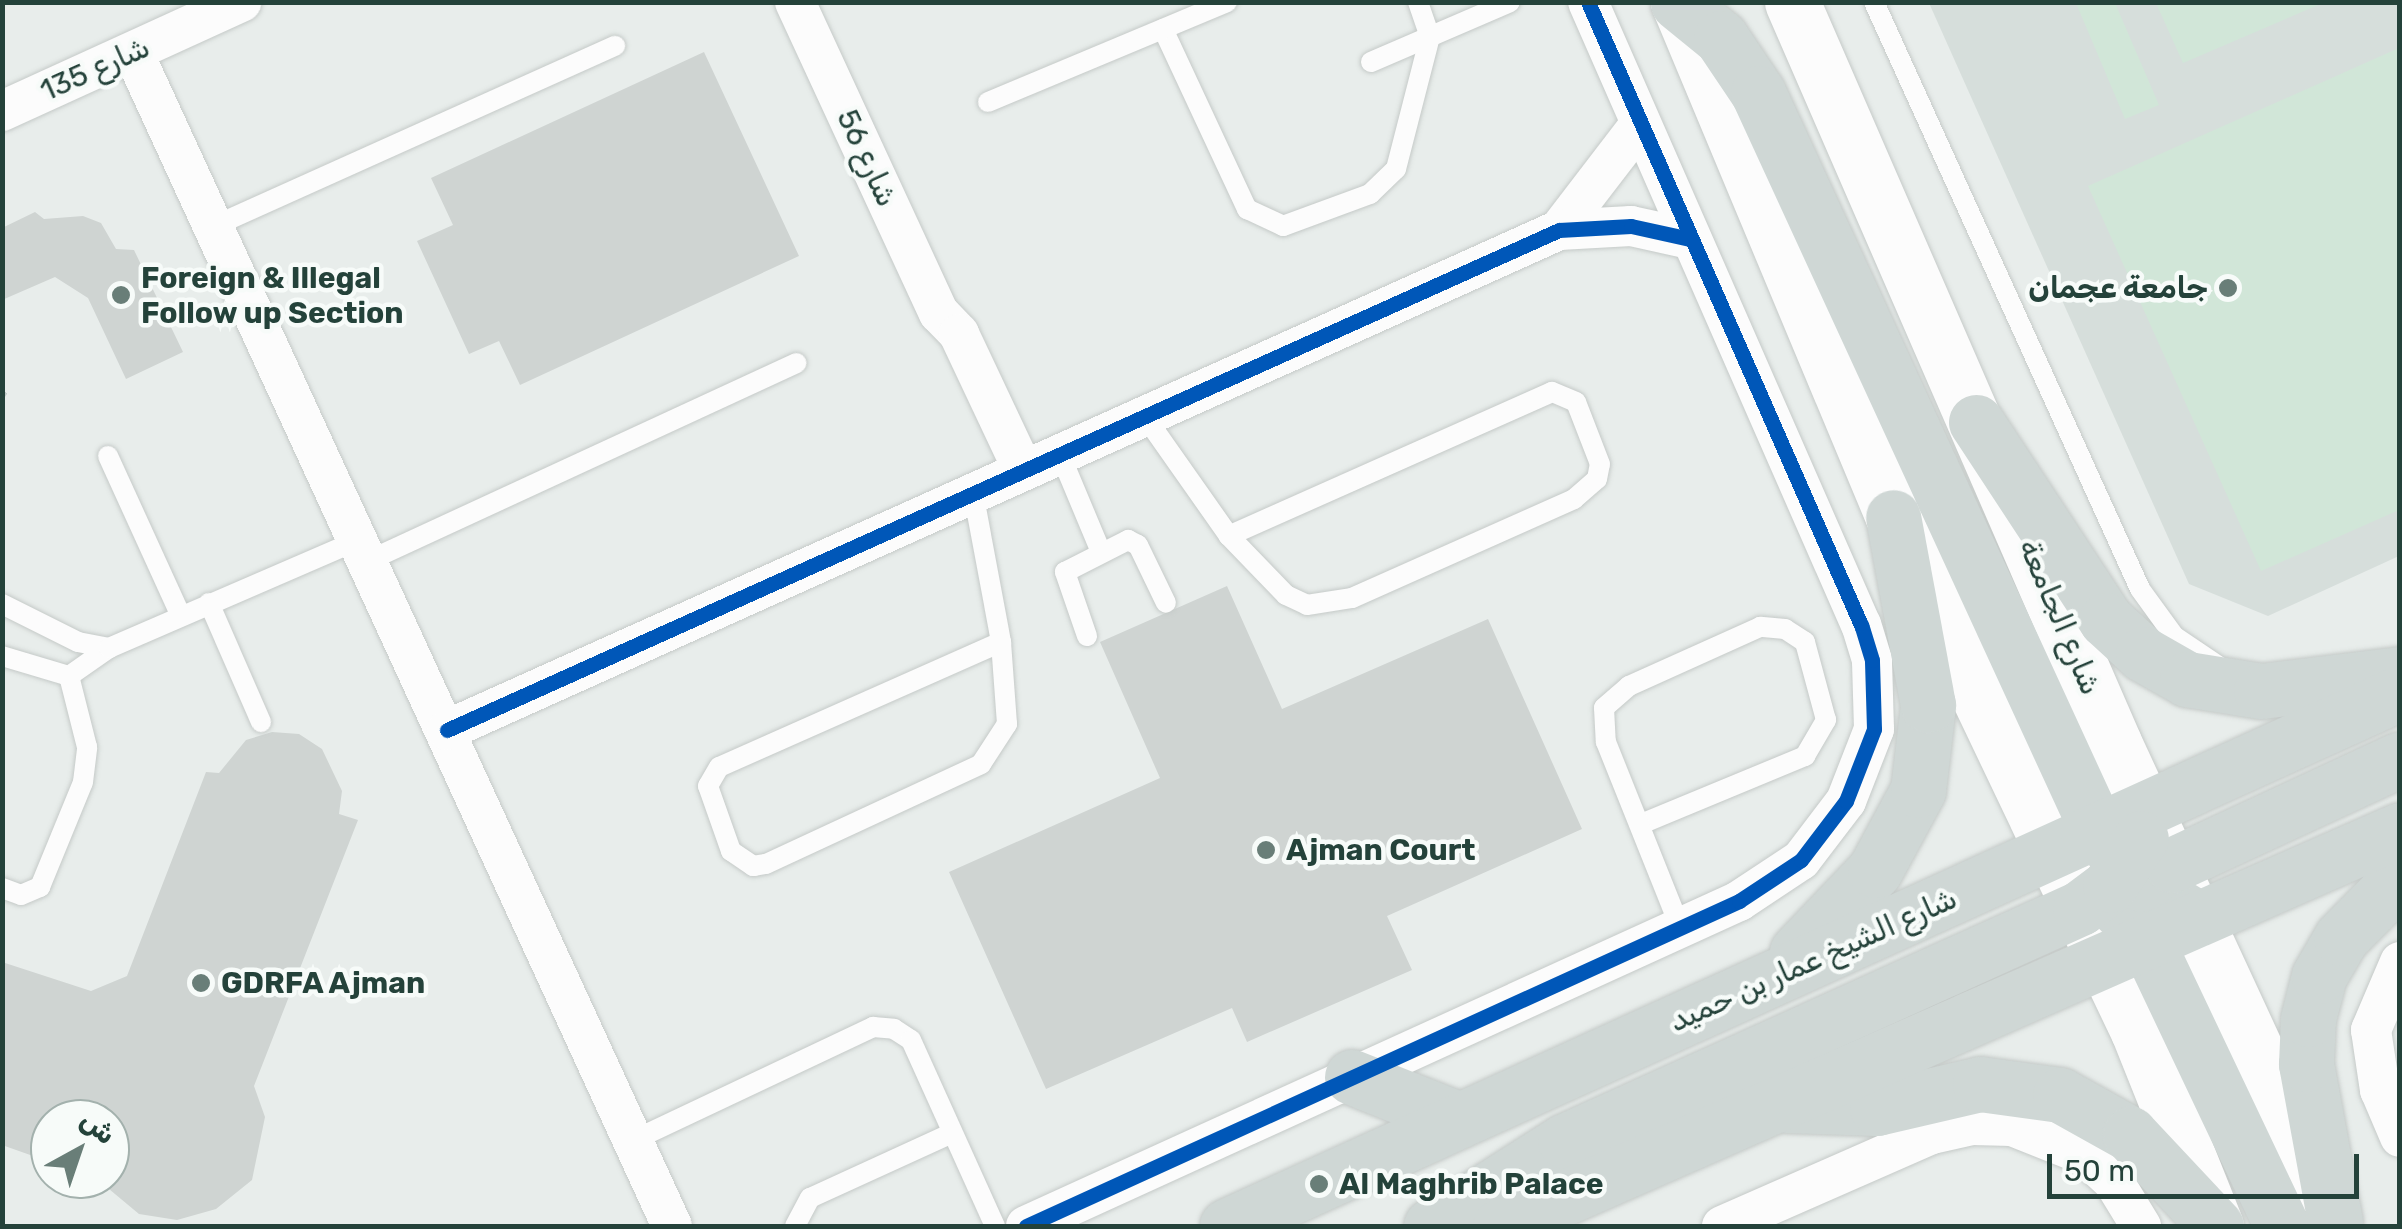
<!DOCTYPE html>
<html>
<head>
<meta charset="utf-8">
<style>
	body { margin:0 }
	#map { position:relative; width:2402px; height:1229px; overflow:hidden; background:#e8edeb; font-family:Rubik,Cairo,sans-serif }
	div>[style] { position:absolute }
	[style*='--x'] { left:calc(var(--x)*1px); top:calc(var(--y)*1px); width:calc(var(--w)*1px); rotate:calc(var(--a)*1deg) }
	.built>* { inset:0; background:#d6dedb }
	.green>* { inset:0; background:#d1e6d8 }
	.building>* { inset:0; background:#cfd4d2 }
	.path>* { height:6px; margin-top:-3px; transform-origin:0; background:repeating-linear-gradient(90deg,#c3ccca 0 5px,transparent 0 13px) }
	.roads { filter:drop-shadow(0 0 2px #c5cac8) drop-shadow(0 0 2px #c5cac8) }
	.lane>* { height:20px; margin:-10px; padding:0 10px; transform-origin:10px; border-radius:10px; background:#fcfcfc }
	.street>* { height:40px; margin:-20px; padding:0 20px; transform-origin:20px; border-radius:20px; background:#fcfcfc }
	.secondary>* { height:55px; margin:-27.5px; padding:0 27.5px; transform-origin:27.5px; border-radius:27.5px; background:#fcfcfc }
	.primary>* { height:55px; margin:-27.5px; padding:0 27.5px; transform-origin:27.5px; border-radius:27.5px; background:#cfd7d5 }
	.cycleway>* { height:15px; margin:-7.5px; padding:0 7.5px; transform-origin:7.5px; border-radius:7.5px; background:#0057b8 }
	.dots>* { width:28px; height:28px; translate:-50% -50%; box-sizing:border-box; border:5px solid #f7fbf9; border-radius:50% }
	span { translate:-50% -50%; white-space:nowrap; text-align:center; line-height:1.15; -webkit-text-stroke:9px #f7fbf9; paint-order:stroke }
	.street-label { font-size:30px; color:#24423a }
	.poi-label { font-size:30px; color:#24423a; font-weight:700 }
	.left { translate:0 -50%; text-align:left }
	.right { translate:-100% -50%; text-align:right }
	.frame { position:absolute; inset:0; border:5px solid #24423a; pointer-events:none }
	.north { position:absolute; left:30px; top:1099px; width:100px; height:100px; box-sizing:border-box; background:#f7fbf9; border:2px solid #a3b1ad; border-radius:50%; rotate:40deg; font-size:28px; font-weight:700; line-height:40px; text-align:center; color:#24423a }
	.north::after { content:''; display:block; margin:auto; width:35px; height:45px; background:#697e78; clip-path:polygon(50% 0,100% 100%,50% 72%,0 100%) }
	.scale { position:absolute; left:2047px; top:1154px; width:312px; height:45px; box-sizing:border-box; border:5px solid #24423a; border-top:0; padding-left:12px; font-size:30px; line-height:35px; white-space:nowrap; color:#24423a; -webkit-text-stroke:8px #f7fbf9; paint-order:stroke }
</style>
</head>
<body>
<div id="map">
	<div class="built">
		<i style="clip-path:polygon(1929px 3px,2399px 3px,2399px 556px,2268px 616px,2189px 584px)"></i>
	</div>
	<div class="green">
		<i style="clip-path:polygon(2076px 3px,2115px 3px,2159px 105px,2125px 119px)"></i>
		<i style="clip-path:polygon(2156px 3px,2323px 3px,2183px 63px)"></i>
		<i style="clip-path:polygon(2399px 48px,2399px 510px,2261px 571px,2088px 186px)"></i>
	</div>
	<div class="building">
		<i style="clip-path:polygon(704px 52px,799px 256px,520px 385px,499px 341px,469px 354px,417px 241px,453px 225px,431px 178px)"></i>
		<i style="clip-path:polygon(35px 212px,44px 219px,83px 216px,101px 223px,116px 249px,134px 250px,183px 352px,126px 379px,88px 298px,55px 277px,2px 300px,2px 228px)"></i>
		<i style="clip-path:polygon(1227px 586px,1282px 709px,1488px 619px,1582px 829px,1387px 916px,1412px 970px,1247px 1042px,1232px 1008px,1046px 1089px,949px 872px,1160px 778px,1100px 642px)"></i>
		<i style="clip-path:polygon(272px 732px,299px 734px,322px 749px,342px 791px,339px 814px,358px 820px,254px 1086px,265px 1117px,252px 1180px,216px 1209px,177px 1220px,139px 1214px,97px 1179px,110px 1179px,110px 1119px,50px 1119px,50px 1162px,2px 1145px,2px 962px,91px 991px,127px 976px,206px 772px,219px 773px,246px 740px)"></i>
	</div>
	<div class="path">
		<i style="--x:2;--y:396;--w:7;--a:-56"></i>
	</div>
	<div class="roads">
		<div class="lane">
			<i style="--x:1874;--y:2;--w:644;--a:65.62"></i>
			<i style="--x:2140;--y:589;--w:58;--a:54.1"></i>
			<i style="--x:2174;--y:636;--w:55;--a:34"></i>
			<i style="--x:1163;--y:29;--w:199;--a:65"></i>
			<i style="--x:1247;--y:209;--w:40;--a:25"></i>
			<i style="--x:1283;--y:226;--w:93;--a:-20.2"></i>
			<i style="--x:1370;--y:194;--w:36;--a:-44"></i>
			<i style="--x:1396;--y:169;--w:136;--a:-75.6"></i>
			<i style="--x:1430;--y:37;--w:37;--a:-109"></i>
			<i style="--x:1371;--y:62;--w:151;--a:-23.3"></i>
			<i style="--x:988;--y:102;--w:259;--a:-22.7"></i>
			<i style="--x:212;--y:227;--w:442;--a:-24.2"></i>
			<i style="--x:1146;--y:418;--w:144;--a:54.9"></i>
			<i style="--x:1229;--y:536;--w:82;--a:46"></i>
			<i style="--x:1286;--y:595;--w:23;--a:25"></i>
			<i style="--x:1307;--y:605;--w:46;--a:-8.8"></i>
			<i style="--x:1352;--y:598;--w:243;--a:-24"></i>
			<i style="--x:1574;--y:499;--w:30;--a:-41"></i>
			<i style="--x:1597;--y:479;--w:15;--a:-79"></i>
			<i style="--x:1600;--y:464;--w:66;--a:-111.2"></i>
			<i style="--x:1576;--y:402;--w:26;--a:-157"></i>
			<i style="--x:1552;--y:392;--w:354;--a:156"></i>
			<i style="--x:1060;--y:454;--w:106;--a:67.3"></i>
			<i style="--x:108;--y:456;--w:176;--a:65.5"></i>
			<i style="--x:973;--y:492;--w:153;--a:79.4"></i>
			<i style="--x:1001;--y:642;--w:308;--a:156.1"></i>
			<i style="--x:719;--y:767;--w:22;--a:120"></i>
			<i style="--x:708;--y:786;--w:69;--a:70.5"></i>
			<i style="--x:731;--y:851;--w:27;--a:34"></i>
			<i style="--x:753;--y:866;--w:13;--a:-9"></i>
			<i style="--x:766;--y:864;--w:237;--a:-24.9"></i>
			<i style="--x:981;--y:764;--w:48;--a:-57"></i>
			<i style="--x:1007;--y:724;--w:82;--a:-94.2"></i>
			<i style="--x:368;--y:561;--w:472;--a:-24.8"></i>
			<i style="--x:209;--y:603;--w:130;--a:66.4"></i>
			<i style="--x:2;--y:604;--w:85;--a:26.6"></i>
			<i style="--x:78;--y:642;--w:32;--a:11"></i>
			<i style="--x:109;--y:648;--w:49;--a:145"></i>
			<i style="--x:69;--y:676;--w:70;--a:-163.4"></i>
			<i style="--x:1087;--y:636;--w:68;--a:-109"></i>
			<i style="--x:1065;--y:572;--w:71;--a:-26.9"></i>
			<i style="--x:1128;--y:540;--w:11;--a:27"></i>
			<i style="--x:1138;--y:545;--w:64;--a:64.2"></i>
			<i style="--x:109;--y:648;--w:271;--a:-23.4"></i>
			<i style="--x:1641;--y:824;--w:178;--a:-22.5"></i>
			<i style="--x:1805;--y:756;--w:42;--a:-59.7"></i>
			<i style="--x:1826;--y:720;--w:81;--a:-105.1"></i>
			<i style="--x:1805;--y:642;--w:24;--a:-147"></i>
			<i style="--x:1785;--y:629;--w:25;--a:-175"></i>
			<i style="--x:1760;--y:627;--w:144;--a:155.8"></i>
			<i style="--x:1629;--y:686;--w:33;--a:139"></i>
			<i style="--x:1604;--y:708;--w:34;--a:87"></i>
			<i style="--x:1606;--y:742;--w:199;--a:68.2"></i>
			<i style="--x:2;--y:888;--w:20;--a:20"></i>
			<i style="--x:21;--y:895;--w:21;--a:-23"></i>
			<i style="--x:40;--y:887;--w:113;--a:-67.7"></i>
			<i style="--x:83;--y:782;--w:35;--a:-83"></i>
			<i style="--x:87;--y:747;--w:73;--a:-104.2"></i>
			<i style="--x:632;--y:1141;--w:267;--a:-25.3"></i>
			<i style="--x:873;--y:1027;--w:21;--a:5"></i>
			<i style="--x:894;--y:1029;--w:20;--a:33"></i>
			<i style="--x:911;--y:1040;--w:204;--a:65.7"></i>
			<i style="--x:795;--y:1226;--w:32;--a:-62"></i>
			<i style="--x:810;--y:1198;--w:156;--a:-24.6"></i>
		</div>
		<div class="street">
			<i style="--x:795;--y:2;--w:343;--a:65.2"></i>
			<i style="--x:939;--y:313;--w:29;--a:46"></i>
			<i style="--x:959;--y:334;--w:150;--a:64.8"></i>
			<i style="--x:133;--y:52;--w:1292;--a:65.34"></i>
			<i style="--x:2;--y:111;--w:263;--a:-24.5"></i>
			<i style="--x:1559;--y:230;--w:130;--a:-52.5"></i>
			<i style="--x:447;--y:730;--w:1219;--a:-24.21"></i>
			<i style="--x:1559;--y:230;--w:72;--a:-3.2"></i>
			<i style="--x:1631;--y:226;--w:60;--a:12.4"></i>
			<i style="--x:2400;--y:962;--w:74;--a:113.1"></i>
			<i style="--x:2371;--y:1030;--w:61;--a:81.5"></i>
			<i style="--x:2380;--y:1090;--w:51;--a:66.9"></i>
			<i style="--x:1026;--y:1226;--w:784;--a:-24.5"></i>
			<i style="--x:1739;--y:901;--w:74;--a:-33.5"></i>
			<i style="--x:1801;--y:860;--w:74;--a:-52.7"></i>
			<i style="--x:1846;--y:801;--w:77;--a:-68.7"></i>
			<i style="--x:1874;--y:729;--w:69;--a:-91.7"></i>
			<i style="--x:1872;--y:660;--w:37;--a:-107"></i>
			<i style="--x:1861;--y:625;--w:680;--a:-113.66"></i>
			<i style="--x:1722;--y:1226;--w:229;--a:-23.7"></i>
			<i style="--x:1932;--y:1134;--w:41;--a:-12.7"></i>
			<i style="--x:1972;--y:1125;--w:40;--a:1.4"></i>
			<i style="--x:2012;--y:1126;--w:79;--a:21.7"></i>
			<i style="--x:2085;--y:1155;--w:40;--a:43"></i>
			<i style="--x:2114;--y:1182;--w:52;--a:58.5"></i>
		</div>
		<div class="secondary">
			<i style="--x:1678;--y:2;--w:558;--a:67.34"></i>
			<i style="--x:1893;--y:517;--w:569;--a:64.52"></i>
			<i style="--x:2138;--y:1031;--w:210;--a:68.2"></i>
			<i style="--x:1792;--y:2;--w:808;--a:66.51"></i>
			<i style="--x:2114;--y:743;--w:489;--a:65.2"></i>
		</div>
		<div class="primary">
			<i style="--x:1678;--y:3;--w:55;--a:39.1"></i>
			<i style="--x:1721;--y:38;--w:66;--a:56.1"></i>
			<i style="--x:1758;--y:93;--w:816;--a:65.29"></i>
			<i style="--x:2099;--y:834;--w:65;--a:50"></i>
			<i style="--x:2141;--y:884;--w:64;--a:31"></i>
			<i style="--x:1976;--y:422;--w:237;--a:56.7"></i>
			<i style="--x:2106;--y:620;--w:50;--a:42.6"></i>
			<i style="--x:2143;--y:654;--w:51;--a:29.6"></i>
			<i style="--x:2187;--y:679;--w:75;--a:9.2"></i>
			<i style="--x:2261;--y:691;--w:140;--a:-7"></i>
			<i style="--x:2130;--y:906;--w:354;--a:64.6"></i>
			<i style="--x:2120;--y:911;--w:34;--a:-52"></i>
			<i style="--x:2141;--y:884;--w:36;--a:-32"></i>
			<i style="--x:2172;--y:865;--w:251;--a:-24.9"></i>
			<i style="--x:1797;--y:952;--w:113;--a:-46.4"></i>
			<i style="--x:1875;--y:870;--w:91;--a:-61.7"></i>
			<i style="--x:1918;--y:790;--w:86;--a:-83.3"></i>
			<i style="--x:1928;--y:705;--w:191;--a:-100.5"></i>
			<i style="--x:1352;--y:1077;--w:116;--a:21.7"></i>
			<i style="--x:1787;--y:1105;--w:90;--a:1.9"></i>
			<i style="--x:1877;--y:1108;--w:106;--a:-13.1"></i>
			<i style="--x:1980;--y:1084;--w:81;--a:7.8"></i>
			<i style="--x:2060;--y:1095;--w:80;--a:29.1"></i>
			<i style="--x:2130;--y:1134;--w:126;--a:46.9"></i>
			<i style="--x:2335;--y:1222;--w:161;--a:-100.4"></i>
			<i style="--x:2306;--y:1064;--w:45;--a:-87.5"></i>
			<i style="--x:2308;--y:1019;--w:44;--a:-75.7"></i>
			<i style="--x:2319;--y:976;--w:44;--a:-59.9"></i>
			<i style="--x:2341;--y:938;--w:84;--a:-45.5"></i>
			<i style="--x:1227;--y:1226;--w:1288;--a:-24.44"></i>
			<i style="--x:1431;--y:1226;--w:159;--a:-32.4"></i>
			<i style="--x:1565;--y:1141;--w:565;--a:-24.34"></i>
			<i style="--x:2080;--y:908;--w:38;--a:-37"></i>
			<i style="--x:2110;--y:885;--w:56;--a:-56.6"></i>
			<i style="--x:1500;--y:1226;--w:983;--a:-23.75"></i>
		</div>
	</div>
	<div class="cycleway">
		<i style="--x:447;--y:730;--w:1219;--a:-24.21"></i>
		<i style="--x:1559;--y:230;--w:72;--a:-3.2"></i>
		<i style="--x:1631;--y:226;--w:60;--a:12.4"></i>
		<i style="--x:1026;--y:1226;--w:784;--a:-24.5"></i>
		<i style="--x:1739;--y:901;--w:74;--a:-33.5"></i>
		<i style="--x:1801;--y:860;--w:74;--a:-52.7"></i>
		<i style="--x:1846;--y:801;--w:77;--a:-68.7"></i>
		<i style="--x:1874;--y:729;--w:69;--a:-91.7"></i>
		<i style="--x:1872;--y:660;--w:37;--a:-107"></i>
		<i style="--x:1861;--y:625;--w:680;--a:-113.66"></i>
	</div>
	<div class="dots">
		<i style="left:2228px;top:288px;background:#697e78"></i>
		<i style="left:121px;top:295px;background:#697e78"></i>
		<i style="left:1266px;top:850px;background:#697e78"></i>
		<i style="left:201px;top:983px;background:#697e78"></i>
		<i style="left:1319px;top:1184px;background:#697e78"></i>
	</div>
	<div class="street-label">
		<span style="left:95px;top:69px;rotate:-24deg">شارع 135</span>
		<span style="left:867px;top:158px;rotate:65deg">شارع 56</span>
		<span style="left:2060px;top:617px;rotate:67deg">شارع الجامعة</span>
		<span style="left:1813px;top:960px;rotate:-24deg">شارع الشيخ عمار بن حميد</span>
	</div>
	<div class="poi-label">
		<span class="left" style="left:141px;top:295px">Foreign &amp; Illegal<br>Follow up Section</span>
		<span class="right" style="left:2208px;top:288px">جامعة عجمان</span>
		<span class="left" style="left:1286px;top:850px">Ajman Court</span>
		<span class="left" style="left:221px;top:983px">GDRFA Ajman</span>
		<span class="left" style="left:1339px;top:1184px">Al Maghrib Palace</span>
	</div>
	<div class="frame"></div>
	<div class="north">ش</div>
	<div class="scale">50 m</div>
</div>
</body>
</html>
